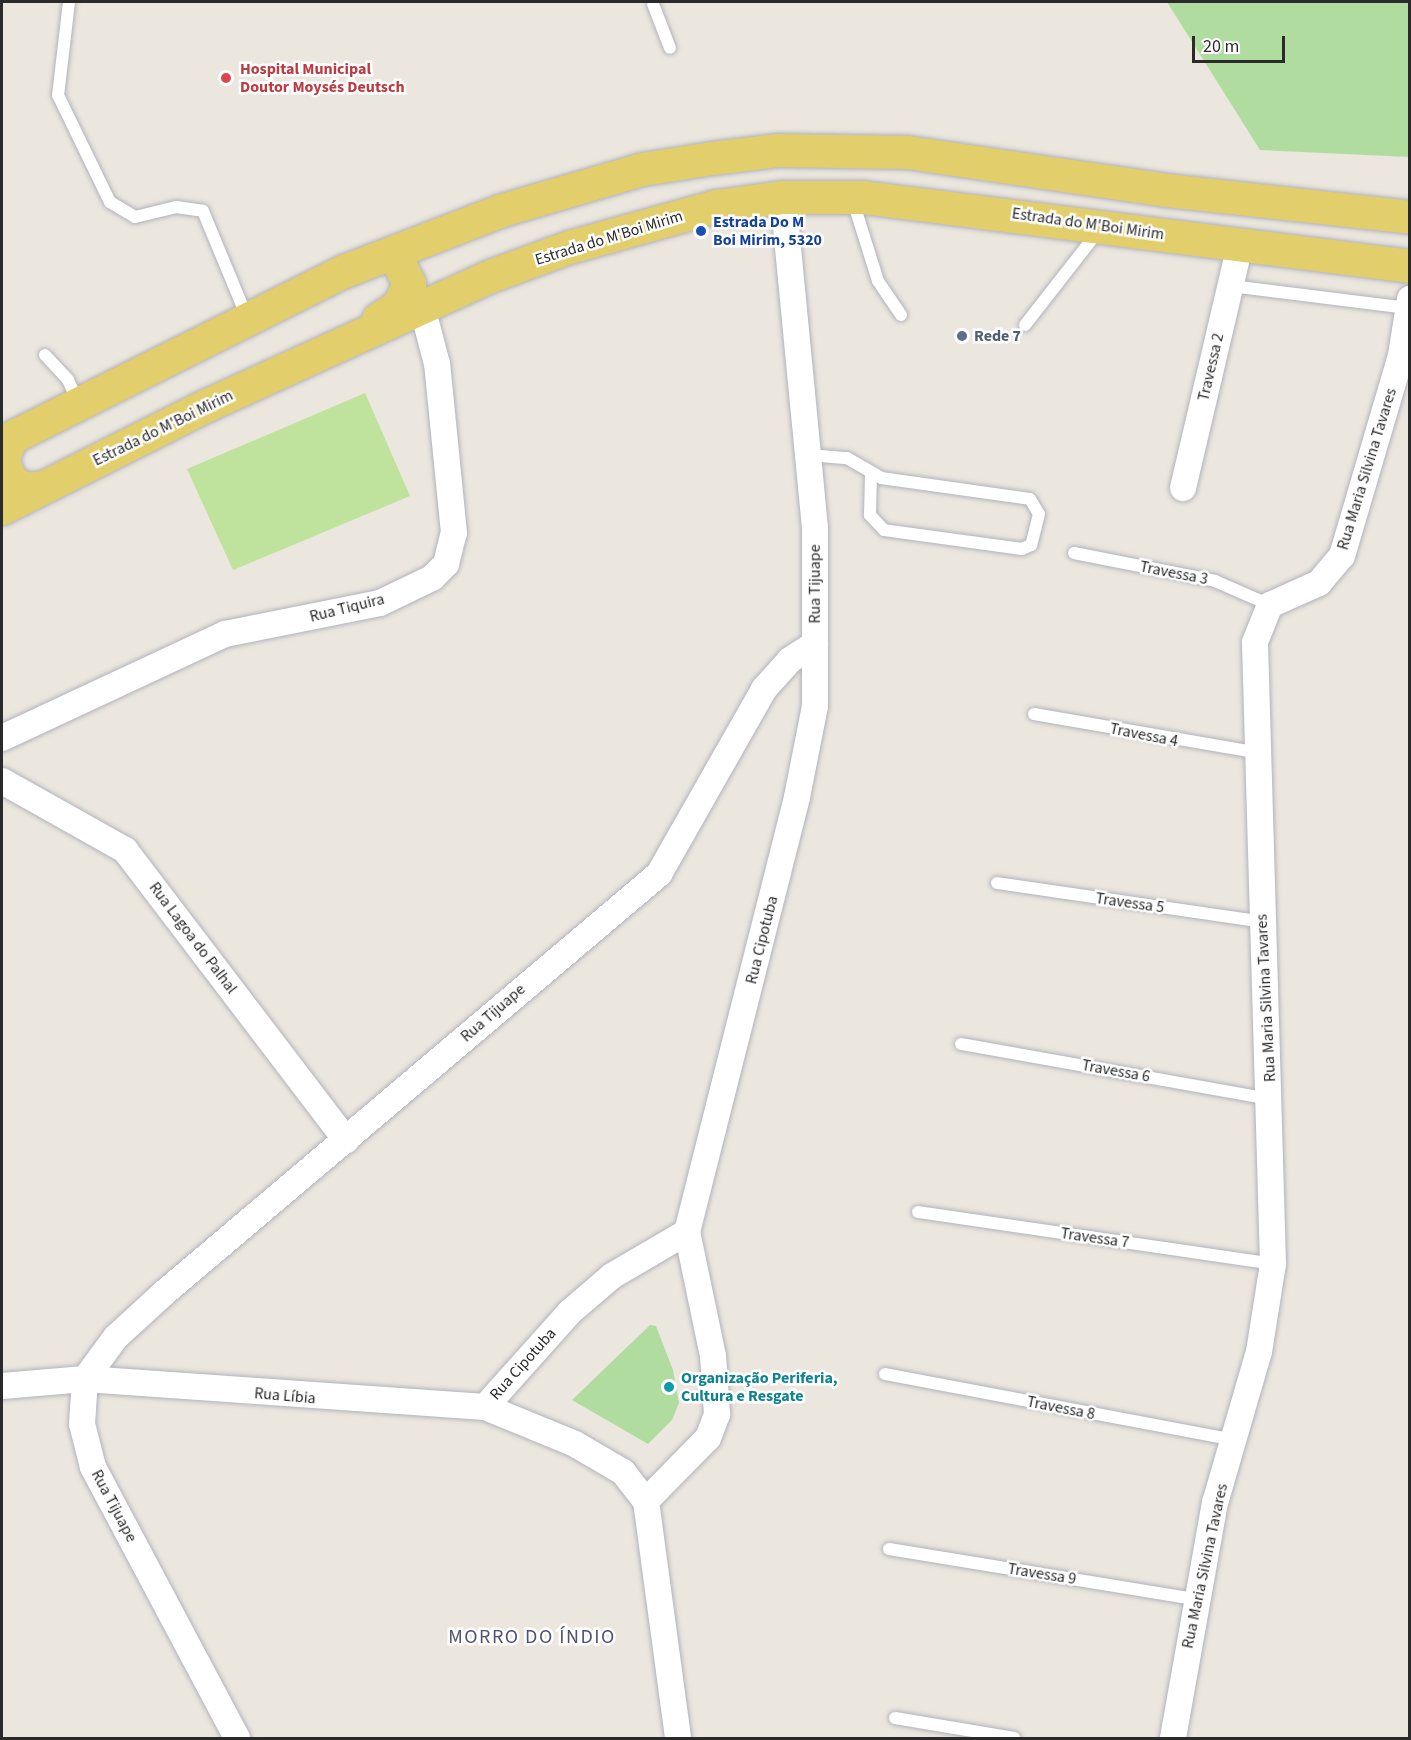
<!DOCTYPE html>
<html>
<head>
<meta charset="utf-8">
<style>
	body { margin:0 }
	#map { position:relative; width:1411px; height:1740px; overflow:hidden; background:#ebe6de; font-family:"Source Sans 3",sans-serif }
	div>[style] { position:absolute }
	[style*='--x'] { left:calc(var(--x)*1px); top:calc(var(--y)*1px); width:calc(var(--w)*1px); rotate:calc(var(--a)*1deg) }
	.green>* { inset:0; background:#b0dca0 }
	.pitch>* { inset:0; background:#bfe29c }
	.roads { filter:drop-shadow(0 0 2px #b1b3bc) drop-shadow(0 0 2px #b1b3bc) }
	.lane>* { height:12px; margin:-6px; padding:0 6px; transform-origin:6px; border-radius:6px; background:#fff }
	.street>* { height:26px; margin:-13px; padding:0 13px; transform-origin:13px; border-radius:13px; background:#fff }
	.primary>* { height:33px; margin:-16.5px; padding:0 16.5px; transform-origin:16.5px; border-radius:16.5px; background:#e2cf6b }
	.dots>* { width:16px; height:16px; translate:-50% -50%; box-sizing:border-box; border:3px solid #fff; border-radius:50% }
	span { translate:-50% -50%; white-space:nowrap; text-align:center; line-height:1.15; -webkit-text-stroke:5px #fff; paint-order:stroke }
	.health-label { font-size:16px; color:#be3a42; font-weight:700 }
	.left { translate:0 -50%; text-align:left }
	.transit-label { font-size:16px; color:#164399; font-weight:700 }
	.street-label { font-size:16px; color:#2a2a2a }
	.service-label { font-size:16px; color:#4e5e75; font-weight:700 }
	.culture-label { font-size:16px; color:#0d838f; font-weight:700 }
	.quarter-label { font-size:20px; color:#4f5376; letter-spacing:1.5px }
	.frame { position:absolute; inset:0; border:3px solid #2a2a2a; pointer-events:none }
	.scale { position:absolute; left:1192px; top:36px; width:93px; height:27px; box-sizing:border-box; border:3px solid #2a2a2a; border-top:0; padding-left:8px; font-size:18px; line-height:21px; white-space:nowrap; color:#2a2a2a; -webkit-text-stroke:4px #fff; paint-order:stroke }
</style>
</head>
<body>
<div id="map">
	<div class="green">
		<i style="clip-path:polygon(1167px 2px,1409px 2px,1409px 157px,1260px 150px)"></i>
		<i style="clip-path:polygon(650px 1325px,656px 1326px,673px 1370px,679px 1403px,672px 1420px,648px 1444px,572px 1400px)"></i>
	</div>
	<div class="pitch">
		<i style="clip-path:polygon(365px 393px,410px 496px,233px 570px,187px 469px)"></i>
	</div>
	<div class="roads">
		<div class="lane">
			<i style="--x:69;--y:2;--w:94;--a:96.7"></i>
			<i style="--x:58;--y:95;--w:119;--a:64.1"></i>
			<i style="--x:110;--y:202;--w:29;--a:31"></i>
			<i style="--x:135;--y:217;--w:42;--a:-13.7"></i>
			<i style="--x:176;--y:207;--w:27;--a:8"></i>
			<i style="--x:203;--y:211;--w:115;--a:67.5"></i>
			<i style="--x:653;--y:4;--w:47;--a:68.9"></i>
			<i style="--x:852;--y:198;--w:87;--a:72.6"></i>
			<i style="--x:878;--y:281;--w:41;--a:55.9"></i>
			<i style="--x:1231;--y:286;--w:178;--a:7.1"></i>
			<i style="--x:1025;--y:325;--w:122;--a:-52"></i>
			<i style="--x:45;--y:355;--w:34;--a:47"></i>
			<i style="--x:68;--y:380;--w:23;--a:65"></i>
			<i style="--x:809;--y:455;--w:38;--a:5"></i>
			<i style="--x:847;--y:458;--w:39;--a:30"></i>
			<i style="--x:881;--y:478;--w:150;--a:8"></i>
			<i style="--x:1030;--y:499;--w:17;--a:59"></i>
			<i style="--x:1039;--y:514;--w:32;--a:104"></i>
			<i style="--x:1031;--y:545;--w:10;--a:156"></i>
			<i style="--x:1022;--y:549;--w:139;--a:-172.2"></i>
			<i style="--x:884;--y:530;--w:21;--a:-133"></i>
			<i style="--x:870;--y:515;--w:42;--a:-88.6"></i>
			<i style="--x:1074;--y:553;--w:144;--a:11.2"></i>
			<i style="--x:1215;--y:581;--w:60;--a:23.6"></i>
			<i style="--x:1034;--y:714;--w:224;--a:9.8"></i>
			<i style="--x:997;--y:883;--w:269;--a:8.3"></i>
			<i style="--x:961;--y:1044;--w:314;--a:10.1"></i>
			<i style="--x:918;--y:1212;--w:359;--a:8.3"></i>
			<i style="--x:885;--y:1374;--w:356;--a:10.7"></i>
			<i style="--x:889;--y:1549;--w:311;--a:9.3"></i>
			<i style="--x:895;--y:1718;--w:121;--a:9.5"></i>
		</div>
		<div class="street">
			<i style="--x:1183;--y:488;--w:250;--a:-76.8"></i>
			<i style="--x:2;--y:738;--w:246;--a:-25"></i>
			<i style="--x:225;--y:634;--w:158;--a:-11.3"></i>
			<i style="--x:380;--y:603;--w:58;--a:-25.7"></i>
			<i style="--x:432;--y:578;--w:20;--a:-45"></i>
			<i style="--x:446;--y:564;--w:32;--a:-76"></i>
			<i style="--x:454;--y:533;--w:170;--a:-95.7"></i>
			<i style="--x:437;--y:364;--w:59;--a:-104.7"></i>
			<i style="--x:2;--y:781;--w:141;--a:29.3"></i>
			<i style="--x:125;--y:850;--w:365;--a:52.7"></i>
			<i style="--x:2;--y:1386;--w:83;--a:-4.8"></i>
			<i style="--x:85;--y:1379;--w:401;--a:4"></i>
			<i style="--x:485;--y:1407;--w:97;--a:22.3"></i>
			<i style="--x:575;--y:1444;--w:56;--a:30.3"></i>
			<i style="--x:623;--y:1472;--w:37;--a:52"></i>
			<i style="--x:646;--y:1501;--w:239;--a:82.3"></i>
			<i style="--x:485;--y:1407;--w:127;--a:-48.2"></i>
			<i style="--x:570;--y:1312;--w:55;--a:-40.6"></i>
			<i style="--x:612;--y:1276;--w:87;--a:-30.4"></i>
			<i style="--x:687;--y:1232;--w:449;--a:-75.8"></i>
			<i style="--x:797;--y:797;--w:93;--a:-78.8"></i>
			<i style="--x:815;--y:706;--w:62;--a:-90"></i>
			<i style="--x:646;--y:1501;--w:88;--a:-45.5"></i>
			<i style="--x:708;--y:1438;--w:26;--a:-69"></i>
			<i style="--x:717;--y:1414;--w:58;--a:-93.9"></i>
			<i style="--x:713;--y:1356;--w:127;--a:-101.8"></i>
			<i style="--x:237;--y:1738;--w:307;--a:-118"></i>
			<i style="--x:93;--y:1467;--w:44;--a:-104.3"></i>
			<i style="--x:82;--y:1424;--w:45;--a:-86.2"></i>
			<i style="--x:85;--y:1379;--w:52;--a:-53.6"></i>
			<i style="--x:116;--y:1337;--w:65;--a:-42.5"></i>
			<i style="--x:164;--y:1293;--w:649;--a:-40.25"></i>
			<i style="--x:659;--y:874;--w:213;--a:-60.4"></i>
			<i style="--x:764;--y:689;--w:39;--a:-48"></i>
			<i style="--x:790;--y:660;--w:30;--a:-33"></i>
			<i style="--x:815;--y:644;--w:116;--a:-90"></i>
			<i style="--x:815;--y:528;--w:333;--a:-95.5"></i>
			<i style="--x:1173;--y:1738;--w:239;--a:-79.9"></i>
			<i style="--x:1215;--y:1503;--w:157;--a:-73.8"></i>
			<i style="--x:1259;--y:1352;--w:89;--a:-81"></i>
			<i style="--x:1273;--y:1264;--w:622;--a:-91.66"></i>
			<i style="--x:1255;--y:642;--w:40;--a:-68"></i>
			<i style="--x:1270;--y:605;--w:54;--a:-24.2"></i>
			<i style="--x:1319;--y:583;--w:35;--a:-50"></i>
			<i style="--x:1342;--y:556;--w:209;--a:-73.6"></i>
			<i style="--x:1401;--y:355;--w:57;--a:-80.9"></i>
		</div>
		<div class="primary">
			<i style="--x:378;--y:319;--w:24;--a:-33"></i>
			<i style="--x:398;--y:306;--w:25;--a:-63"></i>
			<i style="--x:409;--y:284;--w:34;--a:-116"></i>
			<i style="--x:11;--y:438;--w:23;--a:113"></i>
			<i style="--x:2;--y:459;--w:22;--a:69"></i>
			<i style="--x:10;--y:480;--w:17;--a:31"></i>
			<i style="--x:25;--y:489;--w:18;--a:-6"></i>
			<i style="--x:2;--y:442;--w:382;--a:-26.6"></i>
			<i style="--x:344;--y:271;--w:169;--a:-21.1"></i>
			<i style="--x:502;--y:210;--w:146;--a:-16.3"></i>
			<i style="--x:642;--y:169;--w:71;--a:-8.9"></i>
			<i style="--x:712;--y:158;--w:65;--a:-7"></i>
			<i style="--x:777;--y:150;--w:130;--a:0.9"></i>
			<i style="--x:907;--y:152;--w:262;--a:8.3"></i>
			<i style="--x:1166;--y:190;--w:245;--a:6.3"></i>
			<i style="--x:2;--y:508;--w:229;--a:-26.7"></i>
			<i style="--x:207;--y:405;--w:311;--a:-24.5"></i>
			<i style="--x:490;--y:276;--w:84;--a:-20.2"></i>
			<i style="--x:569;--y:247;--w:153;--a:-15.6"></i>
			<i style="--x:716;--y:206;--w:68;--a:-7.7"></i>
			<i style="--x:783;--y:197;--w:80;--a:0"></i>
			<i style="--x:863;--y:197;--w:551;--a:7.19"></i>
		</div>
	</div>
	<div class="dots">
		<i style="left:226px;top:78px;background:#e0444e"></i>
		<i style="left:701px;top:231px;background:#1a4fb4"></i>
		<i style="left:962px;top:336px;background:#5c6f8a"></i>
		<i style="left:669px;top:1387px;background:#0f9aa8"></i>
	</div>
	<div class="health-label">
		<span class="left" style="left:240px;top:78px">Hospital Municipal<br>Doutor Moysés Deutsch</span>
	</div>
	<div class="transit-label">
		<span class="left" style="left:713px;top:231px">Estrada Do M<br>Boi Mirim, 5320</span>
	</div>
	<div class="street-label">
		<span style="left:1088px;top:224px;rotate:8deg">Estrada do M'Boi Mirim</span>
		<span style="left:609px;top:238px;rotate:-17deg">Estrada do M'Boi Mirim</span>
		<span style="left:1211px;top:367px;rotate:-77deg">Travessa 2</span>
		<span style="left:163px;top:428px;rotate:-26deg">Estrada do M'Boi Mirim</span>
		<span style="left:1367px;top:469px;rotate:-73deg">Rua Maria Silvina Tavares</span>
		<span style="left:1174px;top:573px;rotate:11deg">Travessa 3</span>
		<span style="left:815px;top:584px;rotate:-90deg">Rua Tijuape</span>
		<span style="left:347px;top:608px;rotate:-14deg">Rua Tiquira</span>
		<span style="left:1144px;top:735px;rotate:11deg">Travessa 4</span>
		<span style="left:1130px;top:903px;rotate:8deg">Travessa 5</span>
		<span style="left:193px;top:938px;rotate:53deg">Rua Lagoa do Palhal</span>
		<span style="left:762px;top:940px;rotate:-76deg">Rua Cipotuba</span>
		<span style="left:1266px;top:998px;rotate:-93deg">Rua Maria Silvina Tavares</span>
		<span style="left:493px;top:1013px;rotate:-41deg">Rua Tijuape</span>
		<span style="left:1116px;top:1071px;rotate:10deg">Travessa 6</span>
		<span style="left:1095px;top:1238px;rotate:8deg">Travessa 7</span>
		<span style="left:523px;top:1364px;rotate:-48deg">Rua Cipotuba</span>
		<span style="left:285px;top:1396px;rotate:5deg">Rua Líbia</span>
		<span style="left:1061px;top:1408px;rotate:11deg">Travessa 8</span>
		<span style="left:114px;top:1506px;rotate:62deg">Rua Tijuape</span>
		<span style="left:1205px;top:1566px;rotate:-78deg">Rua Maria Silvina Tavares</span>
		<span style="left:1042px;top:1574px;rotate:9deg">Travessa 9</span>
	</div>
	<div class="service-label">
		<span class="left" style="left:974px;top:336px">Rede 7</span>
	</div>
	<div class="culture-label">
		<span class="left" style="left:681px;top:1387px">Organização Periferia,<br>Cultura e Resgate</span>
	</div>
	<div class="quarter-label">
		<span style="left:532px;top:1637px">MORRO DO ÍNDIO</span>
	</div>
	<div class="frame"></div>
	<div class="scale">20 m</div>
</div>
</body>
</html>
